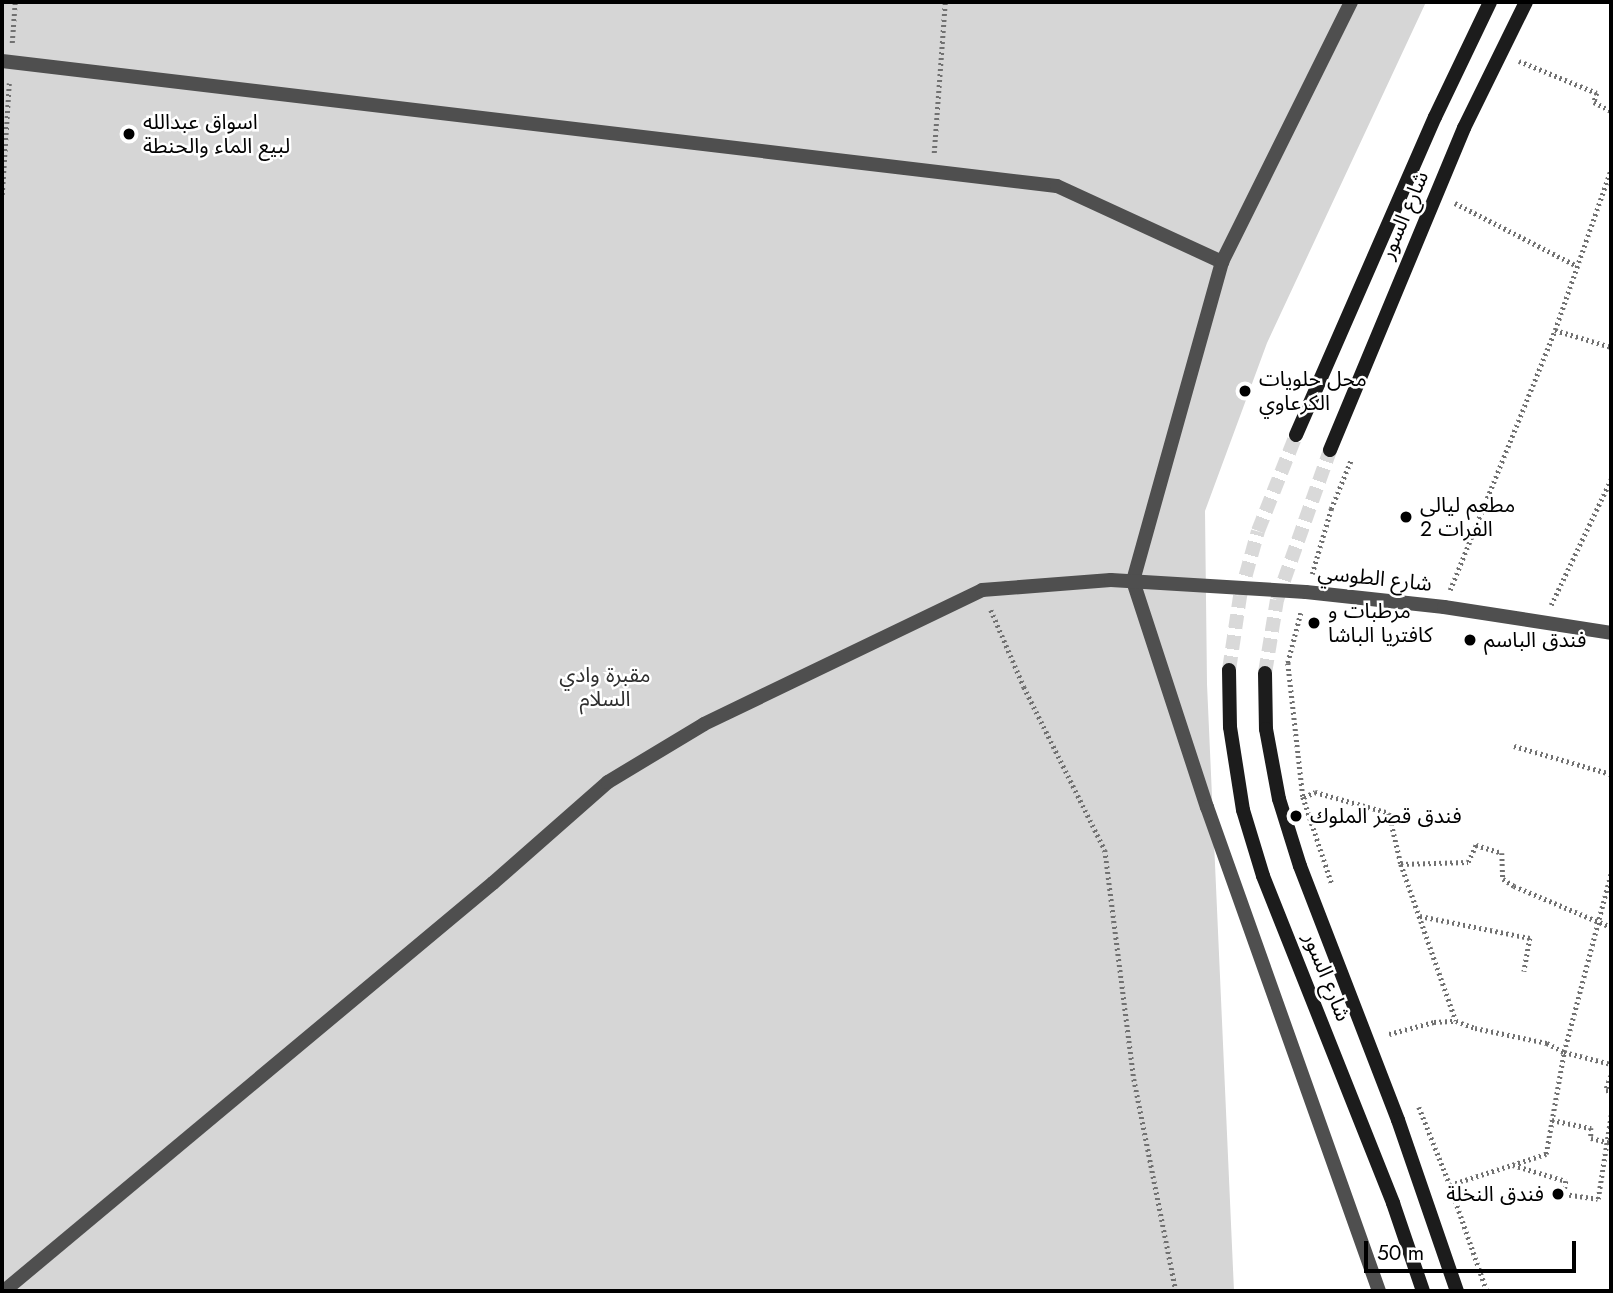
<!DOCTYPE html>
<html>
<head>
<meta charset="utf-8">
<style>
	body { margin:0 }
	#map { position:relative; width:1613px; height:1293px; overflow:hidden; background:#fff; font-family:Jost,"Noto Sans Arabic",sans-serif }
	div>[style] { position:absolute }
	[style*='--x'] { left:calc(var(--x)*1px); top:calc(var(--y)*1px); width:calc(var(--w)*1px); rotate:calc(var(--a)*1deg) }
	.green>* { inset:0; background:#d6d6d6 }
	.secondary-tunnel>* { height:14px; margin-top:-7px; transform-origin:0; background:repeating-linear-gradient(90deg,#d9d9d9 0 14px,transparent 0 21px) }
	.path>* { height:4.5px; margin-top:-2.25px; transform-origin:0; background:repeating-linear-gradient(90deg,#717171 0 2px,transparent 0 5.5px) }
	.street>* { height:14px; margin:-7px; padding:0 7px; transform-origin:7px; border-radius:7px; background:#4f4f4f }
	.secondary>* { height:14px; margin:-7px; padding:0 7px; transform-origin:7px; border-radius:7px; background:#1c1c1c }
	.dots>* { width:19px; height:19px; translate:-50% -50%; box-sizing:border-box; border:4px solid #fff; border-radius:50% }
	span { translate:-50% -50%; white-space:nowrap; text-align:center; line-height:1.15; -webkit-text-stroke:5px #fff; paint-order:stroke }
	.poi-label { font-size:21px; color:#000 }
	.left { translate:0 -50%; text-align:left }
	.right { translate:-100% -50%; text-align:right }
	.street-label { font-size:21px; color:#000 }
	.park-label { font-size:21px; color:#2d2d2d }
	.frame { position:absolute; inset:0; border:4px solid #000; pointer-events:none }
	.scale { position:absolute; left:1364px; top:1241px; width:212px; height:32px; box-sizing:border-box; border:4px solid #000; border-top:0; padding-left:9px; font-size:21px; line-height:24px; white-space:nowrap; color:#000; -webkit-text-stroke:5px #fff; paint-order:stroke }
</style>
</head>
<body>
<div id="map">
	<div class="green">
		<i style="clip-path:polygon(2px 2px,1426px 2px,1267px 343px,1205px 511px,1207px 684px,1234px 1291px,2px 1291px)"></i>
	</div>
	<div class="secondary-tunnel">
		<i style="--x:1229;--y:670;--w:75;--a:-81.5"></i>
		<i style="--x:1240;--y:596;--w:67;--a:-74.5"></i>
		<i style="--x:1258;--y:531;--w:103;--a:-68.4"></i>
		<i style="--x:1265;--y:673;--w:74;--a:-80.7"></i>
		<i style="--x:1277;--y:600;--w:159;--a:-70.5"></i>
	</div>
	<div class="path">
		<i style="--x:12;--y:43;--w:41;--a:-85.8"></i>
		<i style="--x:1519;--y:61;--w:84;--a:22.3"></i>
		<i style="--x:1597;--y:93;--w:9;--a:108"></i>
		<i style="--x:1594;--y:102;--w:19;--a:28"></i>
		<i style="--x:934;--y:153;--w:151;--a:-85.8"></i>
		<i style="--x:2;--y:195;--w:112;--a:-86.4"></i>
		<i style="--x:1455;--y:203;--w:137;--a:27.3"></i>
		<i style="--x:1555;--y:330;--w:59;--a:16.9"></i>
		<i style="--x:1312;--y:574;--w:68;--a:-73.7"></i>
		<i style="--x:1331;--y:509;--w:53;--a:-67.8"></i>
		<i style="--x:1450;--y:590;--w:280;--a:-68"></i>
		<i style="--x:1555;--y:330;--w:170;--a:-70.8"></i>
		<i style="--x:1551;--y:605;--w:140;--a:-64.5"></i>
		<i style="--x:991;--y:610;--w:84;--a:66.8"></i>
		<i style="--x:1024;--y:687;--w:182;--a:63.6"></i>
		<i style="--x:1105;--y:850;--w:231;--a:82.8"></i>
		<i style="--x:1134;--y:1079;--w:216;--a:78.8"></i>
		<i style="--x:1301;--y:613;--w:52;--a:104.6"></i>
		<i style="--x:1288;--y:663;--w:135;--a:83.6"></i>
		<i style="--x:1303;--y:797;--w:92;--a:71.6"></i>
		<i style="--x:1514;--y:746;--w:101;--a:16.1"></i>
		<i style="--x:1304;--y:797;--w:12;--a:-24"></i>
		<i style="--x:1315;--y:792;--w:77;--a:15.8"></i>
		<i style="--x:1389;--y:813;--w:52;--a:76.8"></i>
		<i style="--x:1401;--y:864;--w:166;--a:70.7"></i>
		<i style="--x:1401;--y:864;--w:67;--a:-1.7"></i>
		<i style="--x:1468;--y:862;--w:19;--a:-65"></i>
		<i style="--x:1476;--y:845;--w:27;--a:17"></i>
		<i style="--x:1502;--y:853;--w:26;--a:88"></i>
		<i style="--x:1503;--y:879;--w:13;--a:32"></i>
		<i style="--x:1514;--y:886;--w:105;--a:22.9"></i>
		<i style="--x:1420;--y:916;--w:112;--a:11.3"></i>
		<i style="--x:1530;--y:938;--w:34;--a:100"></i>
		<i style="--x:1389;--y:1034;--w:47;--a:-14.9"></i>
		<i style="--x:1434;--y:1022;--w:22;--a:-3"></i>
		<i style="--x:1456;--y:1021;--w:20;--a:20"></i>
		<i style="--x:1475;--y:1028;--w:74;--a:11.8"></i>
		<i style="--x:1547;--y:1043;--w:19;--a:28"></i>
		<i style="--x:1564;--y:1052;--w:49;--a:14.3"></i>
		<i style="--x:1611;--y:1076;--w:15;--a:110"></i>
		<i style="--x:1606;--y:1090;--w:5;--a:11"></i>
		<i style="--x:1419;--y:1107;--w:84;--a:68.3"></i>
		<i style="--x:1450;--y:1185;--w:112;--a:70.8"></i>
		<i style="--x:1552;--y:1120;--w:40;--a:12"></i>
		<i style="--x:1591;--y:1128;--w:10;--a:90"></i>
		<i style="--x:1591;--y:1138;--w:21;--a:14"></i>
		<i style="--x:1513;--y:1165;--w:55;--a:16.8"></i>
		<i style="--x:1566;--y:1181;--w:13;--a:99"></i>
		<i style="--x:1564;--y:1194;--w:34;--a:8"></i>
		<i style="--x:1598;--y:1199;--w:85;--a:-81.2"></i>
		<i style="--x:1450;--y:1185;--w:101;--a:-17.9"></i>
		<i style="--x:1546;--y:1154;--w:104;--a:-80"></i>
		<i style="--x:1564;--y:1052;--w:185;--a:-75.3"></i>
	</div>
	<div class="street">
		<i style="--x:2;--y:61;--w:1062;--a:6.76"></i>
		<i style="--x:1057;--y:186;--w:182;--a:24.7"></i>
		<i style="--x:1222;--y:262;--w:331;--a:105.6"></i>
		<i style="--x:1133;--y:581;--w:238;--a:71.9"></i>
		<i style="--x:1207;--y:807;--w:514;--a:70.44"></i>
		<i style="--x:1222;--y:262;--w:290;--a:-63.6"></i>
		<i style="--x:4;--y:1291;--w:637;--a:-39.84"></i>
		<i style="--x:493;--y:883;--w:153;--a:-41.3"></i>
		<i style="--x:608;--y:782;--w:112;--a:-31.1"></i>
		<i style="--x:704;--y:724;--w:309;--a:-25.7"></i>
		<i style="--x:982;--y:590;--w:129;--a:-4.4"></i>
		<i style="--x:1111;--y:580;--w:195;--a:3.5"></i>
		<i style="--x:1306;--y:592;--w:139;--a:6.2"></i>
		<i style="--x:1444;--y:607;--w:169;--a:8.8"></i>
	</div>
	<div class="secondary">
		<i style="--x:1296;--y:435;--w:347;--a:-66.4"></i>
		<i style="--x:1435;--y:117;--w:127;--a:-64.4"></i>
		<i style="--x:1330;--y:450;--w:349;--a:-67.4"></i>
		<i style="--x:1464;--y:128;--w:140;--a:-63.8"></i>
		<i style="--x:1229;--y:670;--w:57;--a:89"></i>
		<i style="--x:1230;--y:727;--w:84;--a:81.1"></i>
		<i style="--x:1243;--y:810;--w:69;--a:73.1"></i>
		<i style="--x:1263;--y:876;--w:352;--a:68.3"></i>
		<i style="--x:1393;--y:1203;--w:93;--a:71.2"></i>
		<i style="--x:1265;--y:673;--w:56;--a:89"></i>
		<i style="--x:1266;--y:729;--w:71;--a:79.5"></i>
		<i style="--x:1279;--y:799;--w:70;--a:72.6"></i>
		<i style="--x:1300;--y:866;--w:272;--a:68.9"></i>
		<i style="--x:1398;--y:1120;--w:181;--a:71"></i>
	</div>
	<div class="dots">
		<i style="left:129px;top:134px;background:#000"></i>
		<i style="left:1245px;top:391px;background:#000"></i>
		<i style="left:1406px;top:517px;background:#000"></i>
		<i style="left:1314px;top:623px;background:#000"></i>
		<i style="left:1470px;top:640px;background:#000"></i>
		<i style="left:1296px;top:816px;background:#000"></i>
		<i style="left:1558px;top:1194px;background:#000"></i>
	</div>
	<div class="poi-label">
		<span class="left" style="left:143px;top:134px">اسواق عبدالله<br>لبيع الماء والحنطة</span>
		<span class="left" style="left:1259px;top:391px">محل حلويات<br>الكرعاوي</span>
		<span class="left" style="left:1420px;top:517px">مطعم ليالي<br>الفرات 2</span>
		<span class="left" style="left:1328px;top:623px">مرطبات و<br>كافتريا الباشا</span>
		<span class="left" style="left:1484px;top:640px">فندق الباسم</span>
		<span class="left" style="left:1310px;top:816px">فندق قصر الملوك</span>
		<span class="right" style="left:1544px;top:1194px">فندق النخلة</span>
	</div>
	<div class="street-label">
		<span style="left:1404px;top:215px;rotate:-67deg">شارع السور</span>
		<span style="left:1375px;top:578px;rotate:6deg">شارع الطوسي</span>
		<span style="left:1327px;top:977px;rotate:68deg">شارع السور</span>
	</div>
	<div class="park-label">
		<span style="left:605px;top:687px">مقبرة وادي<br>السلام</span>
	</div>
	<div class="frame"></div>
	<div class="scale">50 m</div>
</div>
</body>
</html>
